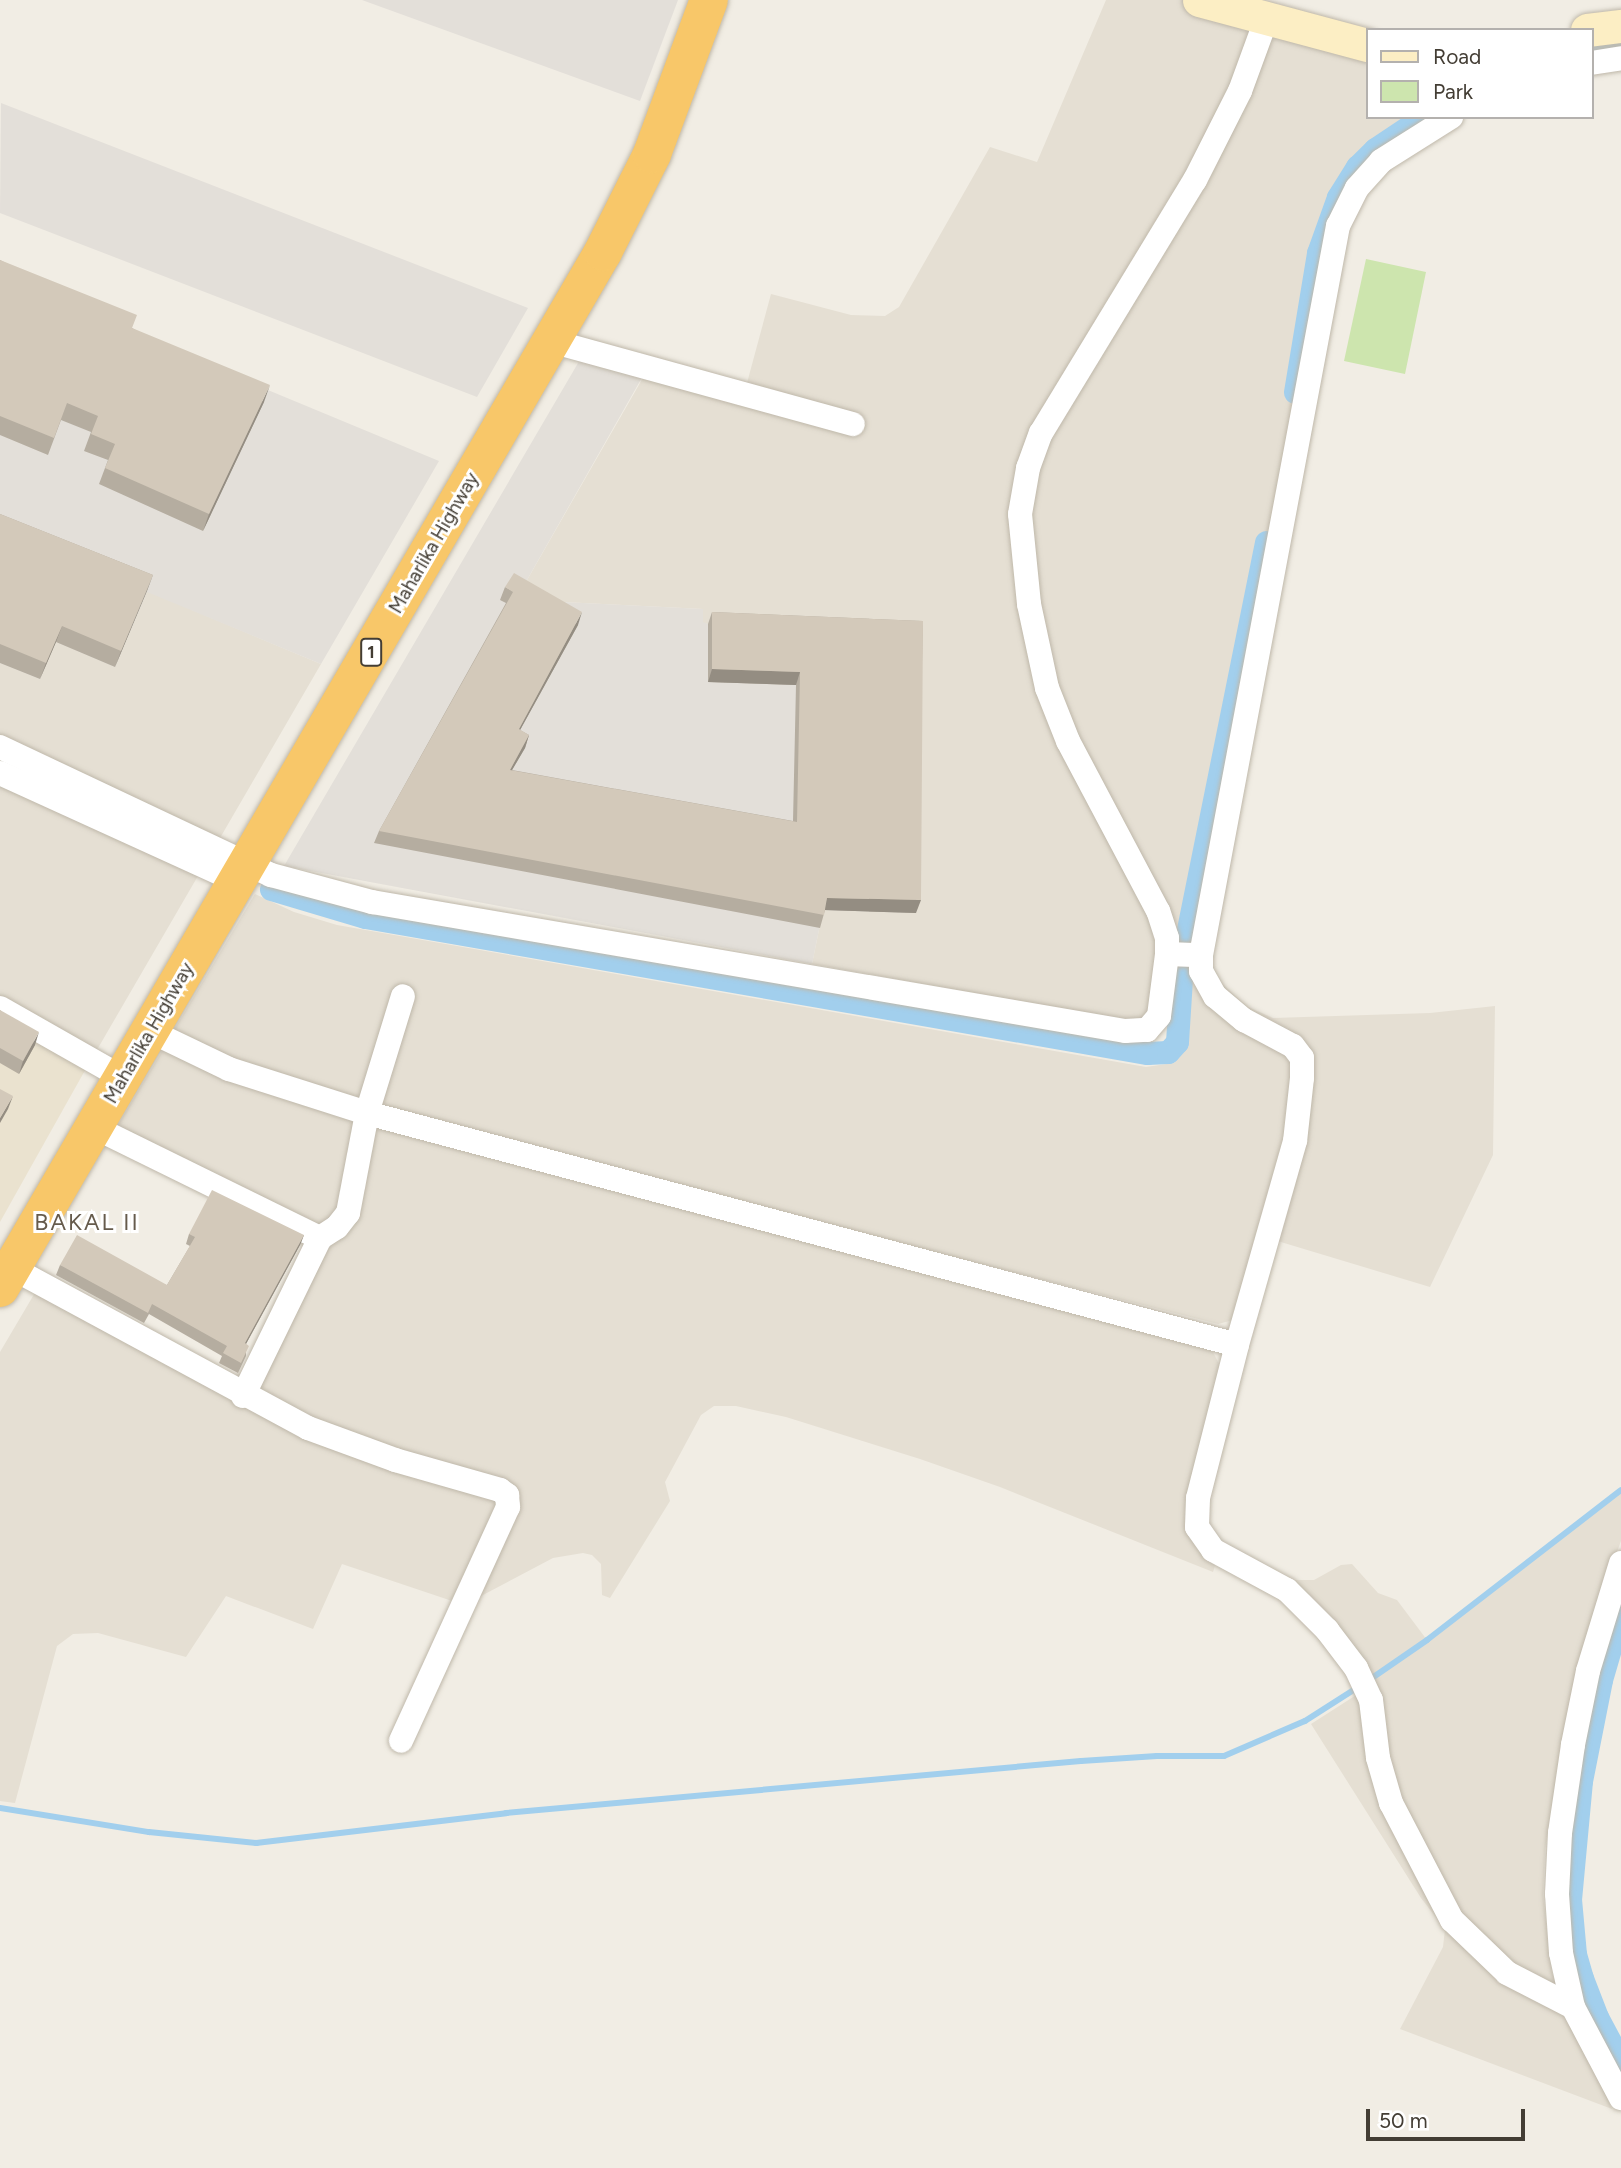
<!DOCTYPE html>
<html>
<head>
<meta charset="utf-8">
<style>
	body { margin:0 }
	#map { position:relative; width:1621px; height:2168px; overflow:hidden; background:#f1ede4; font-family:Figtree,sans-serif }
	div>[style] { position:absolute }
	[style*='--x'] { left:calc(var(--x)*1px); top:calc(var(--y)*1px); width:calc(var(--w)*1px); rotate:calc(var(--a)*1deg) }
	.residential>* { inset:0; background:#e5dfd3 }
	.industrial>* { inset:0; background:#e3dfd9 }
	.education>* { inset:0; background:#eae2cf }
	.green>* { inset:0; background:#cde5ae }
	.stream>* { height:6px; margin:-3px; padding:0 3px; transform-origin:3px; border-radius:3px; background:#a2cfed }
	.canal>* { height:23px; margin:-11.5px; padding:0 11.5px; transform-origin:11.5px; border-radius:11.5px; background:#a2cfed }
	.roads { filter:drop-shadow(0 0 2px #bfb8aa) drop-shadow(0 0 2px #bfb8aa) }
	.street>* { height:24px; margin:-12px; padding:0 12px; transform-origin:12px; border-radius:12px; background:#fff }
	.secondary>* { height:33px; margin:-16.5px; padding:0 16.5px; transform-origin:16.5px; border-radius:16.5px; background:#fceec4 }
	.highway>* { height:38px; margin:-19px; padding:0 19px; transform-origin:19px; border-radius:19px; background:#f8c769 }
	.wall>* { inset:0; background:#b5ada0 }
	.shaded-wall>* { inset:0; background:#948d82 }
	.building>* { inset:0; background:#d3c9ba }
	span { translate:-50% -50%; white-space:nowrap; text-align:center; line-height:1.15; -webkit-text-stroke:6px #fff; paint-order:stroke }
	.shield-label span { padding:2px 5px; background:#fff; border:2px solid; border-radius:5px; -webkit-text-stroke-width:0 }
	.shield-label { font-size:18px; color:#433d34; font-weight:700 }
	.street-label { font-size:19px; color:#433d34 }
	.quarter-label { font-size:23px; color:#665b4c; letter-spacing:2px }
	.legend { position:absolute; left:1366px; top:28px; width:228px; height:91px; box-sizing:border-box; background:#fff; border:2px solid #b4b1ae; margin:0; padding:9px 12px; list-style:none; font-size:21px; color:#433d34 }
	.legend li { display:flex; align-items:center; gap:14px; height:35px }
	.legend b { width:35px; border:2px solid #b4b1ae }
	.scale { position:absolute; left:1366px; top:2109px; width:159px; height:32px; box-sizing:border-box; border:4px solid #433d34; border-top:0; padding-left:9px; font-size:21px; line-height:24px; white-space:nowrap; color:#433d34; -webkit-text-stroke:5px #fff; paint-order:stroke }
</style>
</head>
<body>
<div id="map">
	<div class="residential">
		<i style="clip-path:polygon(1106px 0,1199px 0,1367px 45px,1367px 117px,1423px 117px,1375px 149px,1357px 167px,1329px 216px,1318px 253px,1278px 487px,1185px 944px,1151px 1018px,1125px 1020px,812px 964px,823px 910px,916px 913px,708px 624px,703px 623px,703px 609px,563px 602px,523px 587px,648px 369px,744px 394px,771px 294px,851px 315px,885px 316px,899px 307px,990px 147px,1037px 162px)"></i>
		<i style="clip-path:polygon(147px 591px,321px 664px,94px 1055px,0 1002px,0 663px,56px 642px)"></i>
		<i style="clip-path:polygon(255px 894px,294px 912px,337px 925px,1146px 1067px,1174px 1063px,1189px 1046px,1190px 970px,1215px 970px,1219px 980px,1234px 995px,1248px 1007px,1273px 1018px,1430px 1013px,1495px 1006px,1493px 1155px,1430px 1287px,1261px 1236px,1233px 1320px,1218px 1324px,413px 1120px,307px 1088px,171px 1035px)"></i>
		<i style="clip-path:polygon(164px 1048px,1211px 1348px,1220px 1366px,1188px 1502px,1217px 1559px,1213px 1572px,1000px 1487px,920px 1459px,786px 1417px,736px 1406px,714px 1406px,701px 1415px,665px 1482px,670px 1501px,610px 1598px,602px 1595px,601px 1564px,592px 1555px,583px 1553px,553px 1558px,464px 1605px,342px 1564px,313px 1629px,226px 1596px,186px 1657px,98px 1633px,73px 1634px,57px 1646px,15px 1803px,0 1801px,0 1352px,36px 1291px,246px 1402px,332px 1236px,116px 1128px)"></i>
		<i style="clip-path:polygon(1621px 1490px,1621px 1541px,1606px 1581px,1554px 1792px,1545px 1849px,1543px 1895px,1552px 1973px,1612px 2109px,1400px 2029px,1443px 1947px,1445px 1929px,1421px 1898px,1311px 1724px,1375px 1683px,1290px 1580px,1314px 1580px,1341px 1565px,1352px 1564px,1378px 1593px,1397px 1600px,1427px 1640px)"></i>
	</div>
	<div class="industrial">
		<i style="clip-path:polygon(362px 0,678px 0,640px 101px)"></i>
		<i style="clip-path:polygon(1px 103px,528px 308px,477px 397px,0 213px)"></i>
		<i style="clip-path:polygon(0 279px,439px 461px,321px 664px,147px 592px,115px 667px,56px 642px,40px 679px,0 663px)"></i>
		<i style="clip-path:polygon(581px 358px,644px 374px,523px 587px,563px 602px,703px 609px,703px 622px,708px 624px,786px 626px,916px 913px,823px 910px,812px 964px,284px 866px)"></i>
	</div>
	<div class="education">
		<i style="clip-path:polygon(0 1015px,88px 1065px,0 1222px)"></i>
	</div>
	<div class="green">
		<i style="clip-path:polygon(1366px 259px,1426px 272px,1405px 374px,1344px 361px)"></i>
	</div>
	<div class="stream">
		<i style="--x:1372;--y:1678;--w:67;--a:-34.6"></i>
		<i style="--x:1427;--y:1640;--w:245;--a:-37.7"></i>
		<i style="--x:0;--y:1808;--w:151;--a:9.2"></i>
		<i style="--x:149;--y:1832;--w:108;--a:5.9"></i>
		<i style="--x:256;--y:1843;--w:252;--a:-6.8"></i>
		<i style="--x:506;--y:1813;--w:577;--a:-5.17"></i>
		<i style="--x:1081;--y:1761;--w:76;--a:-3.8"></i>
		<i style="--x:1157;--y:1756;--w:67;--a:0"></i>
		<i style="--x:1224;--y:1756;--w:88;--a:-23.4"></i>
		<i style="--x:1305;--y:1721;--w:59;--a:-32.6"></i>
	</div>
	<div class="canal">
		<i style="--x:1591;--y:50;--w:30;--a:-9"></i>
		<i style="--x:1295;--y:392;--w:141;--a:-80.6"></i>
		<i style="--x:1318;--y:253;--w:59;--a:-70.3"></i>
		<i style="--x:1338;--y:197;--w:36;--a:-58"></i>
		<i style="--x:1357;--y:167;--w:25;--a:-45"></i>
		<i style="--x:1375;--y:149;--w:58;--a:-33.7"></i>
		<i style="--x:271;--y:889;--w:98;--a:16.6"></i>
		<i style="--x:365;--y:917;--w:794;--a:9.87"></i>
		<i style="--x:1147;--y:1053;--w:21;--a:-3"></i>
		<i style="--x:1168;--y:1052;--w:13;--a:-48"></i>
		<i style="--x:1177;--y:1042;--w:79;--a:-86.4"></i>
		<i style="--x:1185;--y:944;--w:410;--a:-78.6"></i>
		<i style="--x:1621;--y:1611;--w:72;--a:106.2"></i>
		<i style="--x:1601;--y:1680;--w:103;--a:101.2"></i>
		<i style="--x:1581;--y:1781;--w:119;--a:95.3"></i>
		<i style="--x:1570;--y:1899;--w:55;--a:84.8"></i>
		<i style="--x:1575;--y:1954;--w:25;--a:74"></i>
		<i style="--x:1582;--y:1978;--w:42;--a:69"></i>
		<i style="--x:1597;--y:2017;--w:51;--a:61.9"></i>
	</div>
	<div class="roads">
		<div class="street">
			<i style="--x:1591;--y:63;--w:30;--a:-9"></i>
			<i style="--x:551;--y:341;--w:313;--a:15.4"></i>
			<i style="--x:0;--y:747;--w:300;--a:25.3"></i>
			<i style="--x:271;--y:875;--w:105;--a:15"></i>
			<i style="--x:372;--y:902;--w:764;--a:9.72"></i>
			<i style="--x:1125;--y:1031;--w:22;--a:-3"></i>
			<i style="--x:1147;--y:1030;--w:18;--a:-49"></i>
			<i style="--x:1159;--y:1016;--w:63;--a:-82.6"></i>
			<i style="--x:1167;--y:954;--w:34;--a:2"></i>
			<i style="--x:1201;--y:955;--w:742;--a:-79.36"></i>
			<i style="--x:1338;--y:226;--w:42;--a:-63.4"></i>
			<i style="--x:1357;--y:188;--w:36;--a:-48"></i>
			<i style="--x:1381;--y:161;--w:83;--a:-32.2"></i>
			<i style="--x:0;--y:773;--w:260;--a:24.5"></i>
			<i style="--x:1167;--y:954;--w:16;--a:-90"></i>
			<i style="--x:1167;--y:938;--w:28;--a:-108"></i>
			<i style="--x:1158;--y:911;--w:192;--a:-117.9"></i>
			<i style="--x:1068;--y:741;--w:57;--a:-111.6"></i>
			<i style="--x:1047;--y:688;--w:86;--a:-102.1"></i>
			<i style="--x:1029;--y:604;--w:90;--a:-95.7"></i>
			<i style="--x:1020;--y:514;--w:47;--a:-80.1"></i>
			<i style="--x:1028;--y:468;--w:37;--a:-70"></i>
			<i style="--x:1041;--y:433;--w:296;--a:-58.7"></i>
			<i style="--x:1195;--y:180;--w:100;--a:-63.2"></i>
			<i style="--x:1240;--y:91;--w:76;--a:-69.9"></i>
			<i style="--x:1201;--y:955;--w:16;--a:90"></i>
			<i style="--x:1201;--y:971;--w:29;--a:61"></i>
			<i style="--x:1215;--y:996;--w:38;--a:40"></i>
			<i style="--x:1244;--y:1020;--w:55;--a:28"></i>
			<i style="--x:1293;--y:1046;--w:15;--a:53"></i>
			<i style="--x:1302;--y:1058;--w:20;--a:90"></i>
			<i style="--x:1302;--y:1078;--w:63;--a:96.3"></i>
			<i style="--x:1295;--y:1141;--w:212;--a:105.9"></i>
			<i style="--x:1237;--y:1345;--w:158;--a:104.3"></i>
			<i style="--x:1198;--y:1498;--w:29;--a:92"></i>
			<i style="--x:1197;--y:1527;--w:28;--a:55"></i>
			<i style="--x:1213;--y:1550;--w:84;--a:28.4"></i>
			<i style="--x:1287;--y:1590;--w:57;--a:45"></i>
			<i style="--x:1327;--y:1630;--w:48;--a:52.7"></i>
			<i style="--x:1356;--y:1668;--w:35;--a:65"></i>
			<i style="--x:1371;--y:1700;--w:58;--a:83.1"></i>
			<i style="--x:1378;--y:1758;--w:47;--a:73.9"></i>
			<i style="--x:1391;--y:1803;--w:132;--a:62.5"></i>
			<i style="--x:1452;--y:1920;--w:76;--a:43.9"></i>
			<i style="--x:1507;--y:1973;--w:74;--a:27.3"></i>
			<i style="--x:0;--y:1008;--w:142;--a:29.6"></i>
			<i style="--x:150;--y:1031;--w:88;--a:25.7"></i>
			<i style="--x:229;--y:1069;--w:145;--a:17.7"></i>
			<i style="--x:367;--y:1113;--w:900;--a:14.93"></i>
			<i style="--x:94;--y:1127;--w:252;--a:26.2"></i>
			<i style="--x:12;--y:1268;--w:336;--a:28.4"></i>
			<i style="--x:308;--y:1428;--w:93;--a:20.2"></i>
			<i style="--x:395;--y:1460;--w:109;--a:15.9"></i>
			<i style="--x:500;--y:1490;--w:9;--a:36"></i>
			<i style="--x:507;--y:1495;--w:12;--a:85"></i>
			<i style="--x:508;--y:1507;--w:257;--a:114.6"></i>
			<i style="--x:243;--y:1396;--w:176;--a:-64"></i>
			<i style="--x:320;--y:1238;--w:20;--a:-33"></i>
			<i style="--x:337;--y:1227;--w:18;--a:-52"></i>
			<i style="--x:348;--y:1213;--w:102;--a:-79.2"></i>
			<i style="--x:367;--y:1113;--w:122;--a:-72.9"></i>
			<i style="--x:1621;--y:1563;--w:113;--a:107"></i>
			<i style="--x:1588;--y:1671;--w:76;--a:101.5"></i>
			<i style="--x:1573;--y:1745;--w:89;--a:98.4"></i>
			<i style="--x:1560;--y:1833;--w:61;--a:92.8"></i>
			<i style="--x:1557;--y:1894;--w:59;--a:86.1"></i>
			<i style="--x:1561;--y:1953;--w:55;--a:77.5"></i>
			<i style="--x:1573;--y:2007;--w:103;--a:62.2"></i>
		</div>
		<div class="secondary">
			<i style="--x:1199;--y:0;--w:174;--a:15"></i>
			<i style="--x:1587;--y:30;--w:34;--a:-7"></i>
		</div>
		<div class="highway">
			<i style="--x:0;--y:1288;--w:1199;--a:-59.8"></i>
			<i style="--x:603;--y:252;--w:110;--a:-63.4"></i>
			<i style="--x:652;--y:154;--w:164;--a:-69.7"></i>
		</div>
	</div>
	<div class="wall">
		<i style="clip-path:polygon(0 260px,132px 328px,264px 402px,203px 531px,99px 484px,108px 460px,84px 451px,91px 432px,61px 420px,48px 455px,0 435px)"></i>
		<i style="clip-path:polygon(0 514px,153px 575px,115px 667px,56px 642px,40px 679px,0 663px)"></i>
		<i style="clip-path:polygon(505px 587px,578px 625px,520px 730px,529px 735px,525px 748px,512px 770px,793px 821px,796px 685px,708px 682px,708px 624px,712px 612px,923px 621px,916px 913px,825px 910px,820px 928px,374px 843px,379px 831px,506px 603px,500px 600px)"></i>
		<i style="clip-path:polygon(0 1010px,35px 1045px,19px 1074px,0 1063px)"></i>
		<i style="clip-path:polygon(189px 1234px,304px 1235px,300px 1245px,246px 1344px,246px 1356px,238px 1373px,219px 1363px,222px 1356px,149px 1314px,144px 1323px,56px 1275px,60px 1265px,167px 1285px,190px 1246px,186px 1244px)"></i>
	</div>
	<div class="shaded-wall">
		<i style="clip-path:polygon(270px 385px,264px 402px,203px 531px,209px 514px)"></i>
		<i style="clip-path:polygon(153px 575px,147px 591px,115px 667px,121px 651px)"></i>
		<i style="clip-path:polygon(582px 612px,578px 625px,514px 741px,519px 729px)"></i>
		<i style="clip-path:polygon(62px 626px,56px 642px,40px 679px,46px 663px)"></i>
		<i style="clip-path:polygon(712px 669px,800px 672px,796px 685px,708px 682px)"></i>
		<i style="clip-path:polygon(529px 735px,525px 748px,505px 782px,510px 770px)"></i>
		<i style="clip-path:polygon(827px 898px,921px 900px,916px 913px,823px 910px)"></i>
		<i style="clip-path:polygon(39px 1032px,35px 1045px,19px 1074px,23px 1061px)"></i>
		<i style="clip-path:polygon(13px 1096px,8px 1109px,0 1123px,0 1118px)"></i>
		<i style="clip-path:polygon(304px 1235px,300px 1245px,241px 1353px,245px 1343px)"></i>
	</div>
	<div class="building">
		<i style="clip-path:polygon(0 260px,137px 315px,132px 328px,270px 385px,209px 514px,105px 468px,115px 444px,91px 434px,98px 416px,67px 403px,54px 438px,0 416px)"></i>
		<i style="clip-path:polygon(0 514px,153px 575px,121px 651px,62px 626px,46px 663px,0 644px)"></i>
		<i style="clip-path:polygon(514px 573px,582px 612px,519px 729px,529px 735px,510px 770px,797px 822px,800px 672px,712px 669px,712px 612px,923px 621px,921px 900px,827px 898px,824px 915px,379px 831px,513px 592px,505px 587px)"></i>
		<i style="clip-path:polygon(0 1010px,39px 1032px,23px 1061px,0 1048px)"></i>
		<i style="clip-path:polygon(0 1089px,13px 1096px,0 1118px)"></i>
		<i style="clip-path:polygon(212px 1190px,304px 1235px,245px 1343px,249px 1346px,241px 1363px,223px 1353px,227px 1346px,152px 1304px,148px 1313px,60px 1265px,77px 1235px,167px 1285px,195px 1237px,189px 1234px)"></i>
	</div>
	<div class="shield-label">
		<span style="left:371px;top:652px">1</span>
	</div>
	<div class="street-label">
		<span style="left:434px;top:543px;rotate:-60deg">Maharlika Highway</span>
		<span style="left:149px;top:1033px;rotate:-60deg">Maharlika Highway</span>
	</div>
	<div class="quarter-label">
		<span style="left:87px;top:1222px">BAKAL II</span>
	</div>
	<ul class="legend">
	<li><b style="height:9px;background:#fceec4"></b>Road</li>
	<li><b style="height:19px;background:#cde5ae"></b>Park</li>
	</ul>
	<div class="scale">50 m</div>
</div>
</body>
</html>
